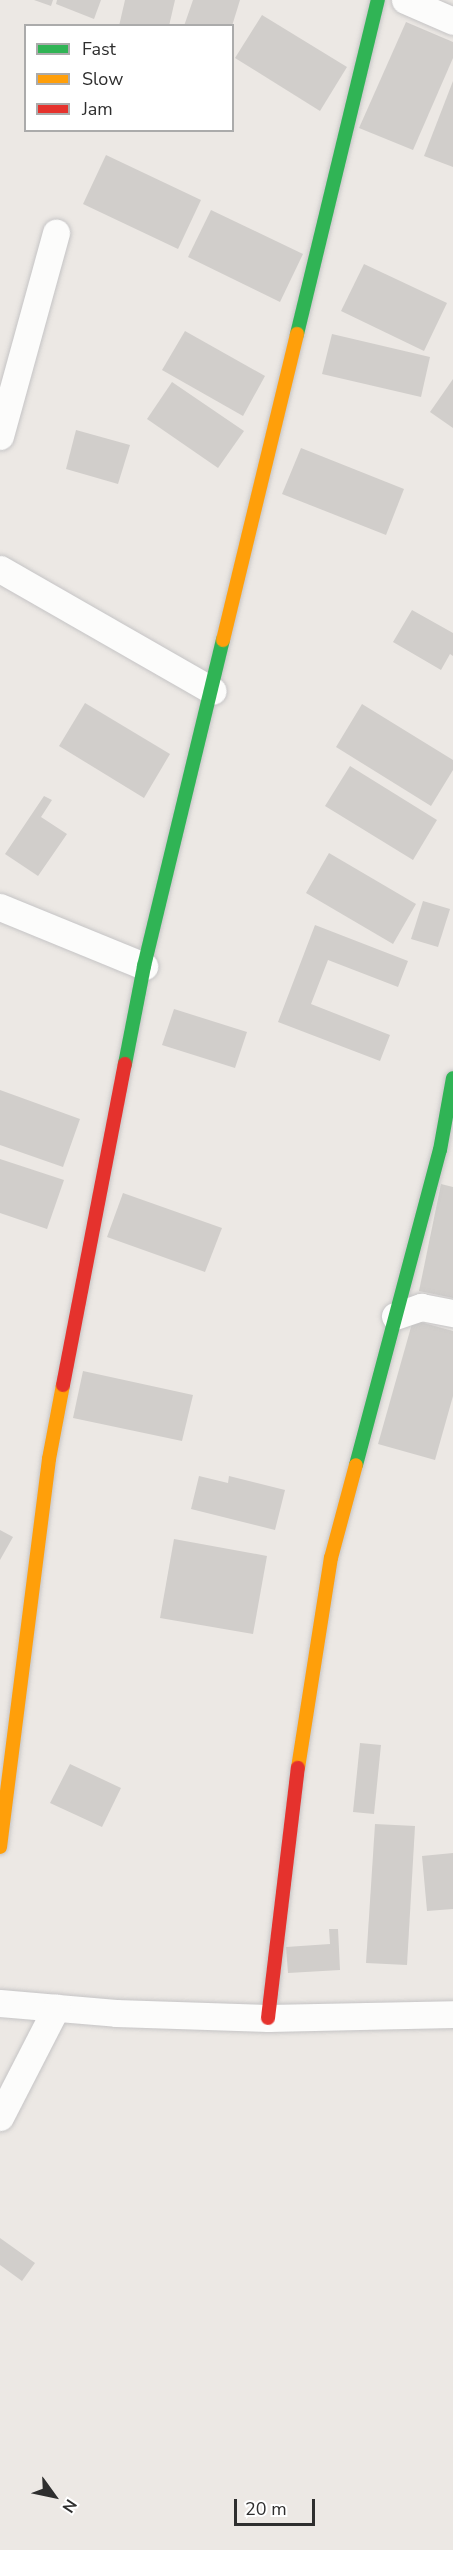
<!DOCTYPE html>
<html>
<head>
<meta charset="utf-8">
<style>
	body { margin:0 }
	#map { position:relative; width:453px; height:2550px; overflow:hidden; background:#ece8e4; font-family:"Nunito Sans",sans-serif }
	div>[style] { position:absolute }
	[style*='--x'] { left:calc(var(--x)*1px); top:calc(var(--y)*1px); width:calc(var(--w)*1px); rotate:calc(var(--a)*1deg) }
	.building>* { inset:0; background:#d1cecb }
	.roads { filter:drop-shadow(0 0 2px #c5c4c5) drop-shadow(0 0 2px #c5c4c5) }
	.street>* { height:27px; margin:-13.5px; padding:0 13.5px; transform-origin:13.5px; border-radius:13.5px; background:#fcfcfb }
	.fast>* { height:14px; margin:-7px; padding:0 7px; transform-origin:7px; border-radius:7px; background:#30b455 }
	.slow>* { height:14px; margin:-7px; padding:0 7px; transform-origin:7px; border-radius:7px; background:#ff9f0a }
	.jam>* { height:14px; margin:-7px; padding:0 7px; transform-origin:7px; border-radius:7px; background:#e5322d }
	span { translate:-50% -50%; white-space:nowrap; text-align:center; line-height:1.15; -webkit-text-stroke:5px #fff; paint-order:stroke }
	.legend { position:absolute; left:24px; top:24px; width:210px; height:108px; box-sizing:border-box; background:#fff; border:2px solid #ababab; margin:0; padding:8px 10px; list-style:none; font-size:18px; color:#2e2e2e }
	.legend li { display:flex; align-items:center; gap:12px; height:30px }
	.legend b { width:30px; border:2px solid #ababab }
	.north { position:absolute; left:24px; top:2466px; width:60px; height:60px; -webkit-text-stroke:4px #fff; paint-order:stroke; rotate:123deg; font-size:16px; font-weight:700; line-height:24px; text-align:center; color:#2e2e2e }
	.north::after { content:''; display:block; margin:auto; width:21px; height:27px; background:#2e2e2e; clip-path:polygon(50% 0,100% 100%,50% 72%,0 100%) }
	.scale { position:absolute; left:234px; top:2499px; width:81px; height:27px; box-sizing:border-box; border:3px solid #2e2e2e; border-top:0; padding-left:8px; font-size:18px; line-height:21px; white-space:nowrap; color:#2e2e2e; -webkit-text-stroke:4px #fff; paint-order:stroke }
</style>
</head>
<body>
<div id="map">
	<div class="building">
		<i style="clip-path:polygon(34px 0,53px 0,51px 6px)"></i>
		<i style="clip-path:polygon(57px 0,101px 0,94px 19px,56px 4px)"></i>
		<i style="clip-path:polygon(125px 0,175px 0,169px 26px,119px 26px)"></i>
		<i style="clip-path:polygon(193px 0,240px 0,232px 26px,184px 26px)"></i>
		<i style="clip-path:polygon(262px 15px,347px 67px,320px 111px,235px 58px)"></i>
		<i style="clip-path:polygon(406px 22px,453px 42px,453px 58px,413px 150px,359px 128px)"></i>
		<i style="clip-path:polygon(453px 81px,453px 167px,424px 156px)"></i>
		<i style="clip-path:polygon(106px 155px,201px 200px,178px 249px,83px 204px)"></i>
		<i style="clip-path:polygon(211px 210px,303px 254px,280px 302px,188px 257px)"></i>
		<i style="clip-path:polygon(364px 264px,447px 303px,424px 351px,341px 311px)"></i>
		<i style="clip-path:polygon(185px 331px,265px 376px,243px 416px,162px 370px)"></i>
		<i style="clip-path:polygon(332px 334px,430px 357px,421px 397px,322px 374px)"></i>
		<i style="clip-path:polygon(453px 379px,453px 428px,430px 412px)"></i>
		<i style="clip-path:polygon(172px 382px,244px 431px,218px 468px,147px 419px)"></i>
		<i style="clip-path:polygon(76px 430px,130px 445px,118px 484px,66px 469px)"></i>
		<i style="clip-path:polygon(301px 448px,404px 489px,386px 535px,282px 494px)"></i>
		<i style="clip-path:polygon(412px 610px,453px 633px,453px 656px,450px 654px,441px 670px,393px 642px)"></i>
		<i style="clip-path:polygon(85px 703px,170px 754px,144px 798px,59px 746px)"></i>
		<i style="clip-path:polygon(362px 704px,453px 760px,453px 770px,431px 806px,336px 747px)"></i>
		<i style="clip-path:polygon(350px 766px,437px 820px,413px 860px,325px 806px)"></i>
		<i style="clip-path:polygon(44px 796px,52px 800px,41px 817px,67px 834px,38px 876px,5px 854px)"></i>
		<i style="clip-path:polygon(329px 853px,416px 904px,393px 944px,306px 893px)"></i>
		<i style="clip-path:polygon(423px 901px,450px 909px,438px 947px,411px 939px)"></i>
		<i style="clip-path:polygon(315px 925px,408px 961px,398px 987px,328px 960px,311px 1004px,390px 1035px,380px 1061px,278px 1022px)"></i>
		<i style="clip-path:polygon(174px 1009px,247px 1032px,235px 1068px,162px 1045px)"></i>
		<i style="clip-path:polygon(0 1090px,80px 1119px,63px 1167px,0 1145px)"></i>
		<i style="clip-path:polygon(0 1159px,64px 1180px,47px 1229px,0 1213px)"></i>
		<i style="clip-path:polygon(441px 1184px,453px 1187px,453px 1298px,419px 1291px)"></i>
		<i style="clip-path:polygon(123px 1193px,222px 1228px,205px 1272px,107px 1237px)"></i>
		<i style="clip-path:polygon(413px 1320px,453px 1331px,453px 1396px,435px 1460px,378px 1444px)"></i>
		<i style="clip-path:polygon(83px 1371px,193px 1395px,182px 1441px,73px 1418px)"></i>
		<i style="clip-path:polygon(199px 1476px,228px 1483px,229px 1476px,285px 1490px,275px 1530px,191px 1509px)"></i>
		<i style="clip-path:polygon(0 1530px,13px 1537px,0 1560px)"></i>
		<i style="clip-path:polygon(174px 1539px,267px 1556px,253px 1634px,160px 1618px)"></i>
		<i style="clip-path:polygon(360px 1743px,381px 1745px,374px 1814px,353px 1812px)"></i>
		<i style="clip-path:polygon(70px 1764px,121px 1788px,102px 1827px,50px 1803px)"></i>
		<i style="clip-path:polygon(375px 1824px,415px 1826px,407px 1965px,366px 1963px)"></i>
		<i style="clip-path:polygon(453px 1853px,453px 1909px,427px 1911px,422px 1856px)"></i>
		<i style="clip-path:polygon(329px 1929px,338px 1929px,340px 1970px,288px 1973px,286px 1947px,330px 1944px)"></i>
		<i style="clip-path:polygon(0 2238px,35px 2263px,22px 2281px,0 2265px)"></i>
	</div>
	<div class="roads">
		<div class="street">
			<i style="--x:405;--y:0;--w:52;--a:23.6"></i>
			<i style="--x:0;--y:436;--w:211;--a:-74.6"></i>
			<i style="--x:0;--y:569;--w:245;--a:29.8"></i>
			<i style="--x:0;--y:907;--w:156;--a:22.3"></i>
			<i style="--x:395;--y:1316;--w:28;--a:-19"></i>
			<i style="--x:421;--y:1307;--w:33;--a:11"></i>
			<i style="--x:0;--y:2003;--w:116;--a:4.9"></i>
			<i style="--x:116;--y:2013;--w:152;--a:1.9"></i>
			<i style="--x:268;--y:2018;--w:185;--a:-1.2"></i>
			<i style="--x:0;--y:2117;--w:123;--a:-62.8"></i>
		</div>
		<div class="fast">
			<i style="--x:297;--y:334;--w:344;--a:-76.4"></i>
			<i style="--x:125;--y:1064;--w:100;--a:-79"></i>
			<i style="--x:144;--y:966;--w:335;--a:-76.4"></i>
			<i style="--x:356;--y:1465;--w:326;--a:-75.1"></i>
			<i style="--x:440;--y:1150;--w:73;--a:-79.8"></i>
		</div>
		<div class="slow">
			<i style="--x:223;--y:640;--w:315;--a:-76.4"></i>
			<i style="--x:298;--y:1768;--w:213;--a:-81.1"></i>
			<i style="--x:331;--y:1558;--w:96;--a:-75"></i>
			<i style="--x:0;--y:1847;--w:391;--a:-82.8"></i>
			<i style="--x:49;--y:1459;--w:75;--a:-79.3"></i>
		</div>
		<div class="jam">
			<i style="--x:63;--y:1385;--w:327;--a:-79.1"></i>
			<i style="--x:268;--y:2018;--w:252;--a:-83.2"></i>
		</div>
	</div>
	<ul class="legend">
	<li><b style="height:8px;background:#30b455"></b>Fast</li>
	<li><b style="height:8px;background:#ff9f0a"></b>Slow</li>
	<li><b style="height:8px;background:#e5322d"></b>Jam</li>
	</ul>
	<div class="north">N</div>
	<div class="scale">20 m</div>
</div>
</body>
</html>
